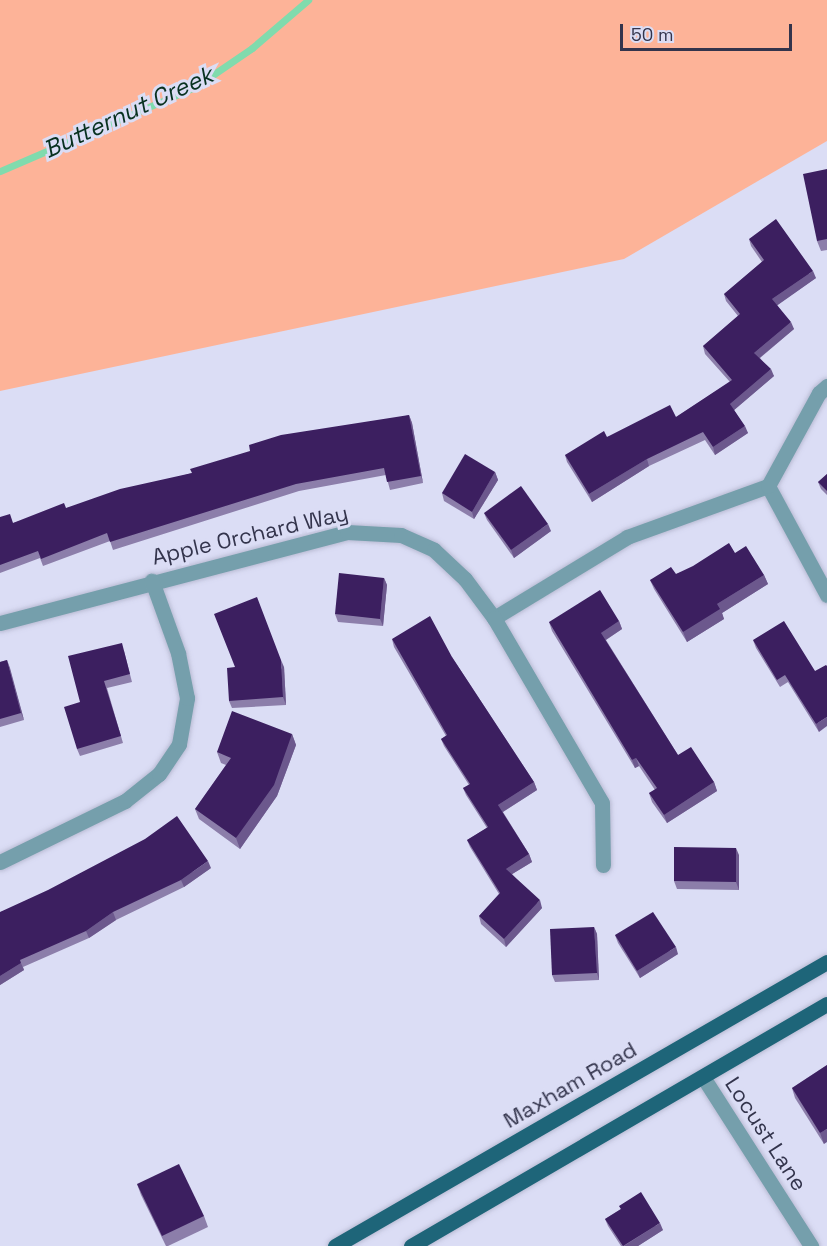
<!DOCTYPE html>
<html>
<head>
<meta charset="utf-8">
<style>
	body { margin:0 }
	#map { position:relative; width:827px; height:1246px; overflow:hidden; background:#dbddf5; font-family:"Space Grotesk",sans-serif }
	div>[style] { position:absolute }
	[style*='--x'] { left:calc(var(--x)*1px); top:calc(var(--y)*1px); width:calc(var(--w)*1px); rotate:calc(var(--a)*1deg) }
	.green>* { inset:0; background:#fdb398 }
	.stream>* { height:7px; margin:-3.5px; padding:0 3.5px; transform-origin:3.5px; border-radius:3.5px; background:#80dbad }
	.roads { filter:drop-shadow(0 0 2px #b9bbd3) drop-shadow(0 0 2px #b9bbd3) }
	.minor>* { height:15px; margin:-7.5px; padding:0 7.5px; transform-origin:7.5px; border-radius:7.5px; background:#759fac }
	.major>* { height:15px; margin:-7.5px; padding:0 7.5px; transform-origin:7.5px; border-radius:7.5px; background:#1e6579 }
	.wall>* { inset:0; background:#8c7eaa }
	.shaded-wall>* { inset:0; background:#6c588d }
	.building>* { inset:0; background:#3c1f60 }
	span { translate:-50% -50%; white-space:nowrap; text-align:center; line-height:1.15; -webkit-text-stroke:6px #dbddf5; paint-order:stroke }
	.street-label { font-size:22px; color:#33344c }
	.water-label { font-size:24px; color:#083120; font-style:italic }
	.scale { position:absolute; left:620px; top:24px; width:172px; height:27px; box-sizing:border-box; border:3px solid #33344c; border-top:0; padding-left:8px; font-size:18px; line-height:21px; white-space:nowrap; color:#33344c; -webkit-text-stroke:4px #dbddf5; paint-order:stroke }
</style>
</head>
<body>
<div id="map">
	<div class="green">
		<i style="clip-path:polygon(0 0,827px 0,827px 141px,624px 259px,0 391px)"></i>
	</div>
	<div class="stream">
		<i style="--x:0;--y:171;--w:212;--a:-23.3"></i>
		<i style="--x:195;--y:87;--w:69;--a:-34.4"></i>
		<i style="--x:252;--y:48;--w:74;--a:-40.6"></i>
	</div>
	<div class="roads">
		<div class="minor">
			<i style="--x:768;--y:486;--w:124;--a:61.6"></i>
			<i style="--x:494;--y:618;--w:156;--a:-31.3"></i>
			<i style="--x:627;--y:537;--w:150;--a:-19.9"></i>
			<i style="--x:768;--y:486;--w:106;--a:-61.3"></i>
			<i style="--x:819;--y:393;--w:11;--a:-41"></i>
			<i style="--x:0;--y:623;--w:359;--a:-14.7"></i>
			<i style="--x:347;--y:532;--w:54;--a:3.2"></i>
			<i style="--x:401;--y:535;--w:36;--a:24"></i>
			<i style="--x:434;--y:550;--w:42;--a:43.1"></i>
			<i style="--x:465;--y:579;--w:49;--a:53.4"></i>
			<i style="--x:494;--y:618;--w:214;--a:59.7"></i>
			<i style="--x:602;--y:803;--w:62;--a:89.1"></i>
			<i style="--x:0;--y:862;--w:139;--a:-26"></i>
			<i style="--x:125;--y:801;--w:43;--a:-38.5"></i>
			<i style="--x:159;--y:774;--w:36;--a:-56"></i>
			<i style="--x:179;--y:744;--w:47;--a:-80.1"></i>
			<i style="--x:187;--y:698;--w:46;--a:-101.3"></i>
			<i style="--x:178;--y:653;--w:77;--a:-109.9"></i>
			<i style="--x:703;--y:1077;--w:201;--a:57.4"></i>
		</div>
		<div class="major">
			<i style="--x:335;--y:1246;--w:568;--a:-30"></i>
			<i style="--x:411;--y:1246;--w:481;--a:-30.2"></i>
		</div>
	</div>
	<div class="wall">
		<i style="clip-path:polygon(827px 169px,827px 250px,821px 251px,817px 241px)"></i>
		<i style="clip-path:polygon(749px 239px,816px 278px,777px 305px,794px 329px,760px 358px,774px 376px,734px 410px,748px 433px,715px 455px,705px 440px,649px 466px,592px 502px,567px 462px,565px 455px,607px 437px,676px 417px,730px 382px,705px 354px,703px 346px,738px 316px,726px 301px,724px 294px,762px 262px,751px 246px)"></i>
		<i style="clip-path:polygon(409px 415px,412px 423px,423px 483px,390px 490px,386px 475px,299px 491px,113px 550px,110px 541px,43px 566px,40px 558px,0 573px,0 517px,13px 523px,192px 473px)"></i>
		<i style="clip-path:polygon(495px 472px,498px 480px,474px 519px,444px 501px,442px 493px)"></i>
		<i style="clip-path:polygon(827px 474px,827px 495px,821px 489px,818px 482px)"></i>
		<i style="clip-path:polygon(484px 513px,551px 531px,514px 558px,487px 520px)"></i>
		<i style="clip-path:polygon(735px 553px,764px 575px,768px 584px,722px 613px,724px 619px,687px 642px,654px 589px,650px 580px,676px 574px)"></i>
		<i style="clip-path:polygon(384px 578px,387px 585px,383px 626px,338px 622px,335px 614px)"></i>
		<i style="clip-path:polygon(619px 621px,622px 629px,606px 640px,678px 755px,714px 782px,717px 791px,667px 823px,652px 802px,649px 793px,655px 790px,639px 766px,635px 768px,552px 631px,549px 622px)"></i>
		<i style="clip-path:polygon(392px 639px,452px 657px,534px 782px,537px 790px,503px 812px,529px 854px,532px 862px,512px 874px,542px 908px,506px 947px,481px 924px,479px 916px,499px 894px,470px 847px,467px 840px,487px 828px,466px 795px,463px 788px,469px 785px,444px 746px,441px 739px,446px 736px,394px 647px)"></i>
		<i style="clip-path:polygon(753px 640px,815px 671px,819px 732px,788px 682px,780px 687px,756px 648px)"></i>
		<i style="clip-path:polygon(124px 651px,132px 682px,107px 688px,123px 743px,80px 756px,77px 749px,80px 702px)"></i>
		<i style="clip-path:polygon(7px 660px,24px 720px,0 727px,0 662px)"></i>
		<i style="clip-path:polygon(284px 667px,286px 705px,232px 708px,229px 701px)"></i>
		<i style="clip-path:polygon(292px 734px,296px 745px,277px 796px,240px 849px,199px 819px,195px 809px,226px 765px,221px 763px,217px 752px)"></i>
		<i style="clip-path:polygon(739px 855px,739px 890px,677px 889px,674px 881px)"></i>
		<i style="clip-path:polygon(211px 868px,184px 887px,116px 920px,89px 938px,23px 967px,24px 970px,0 985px,0 912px)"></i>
		<i style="clip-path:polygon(594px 927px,597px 934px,599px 980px,555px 982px,552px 975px)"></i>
		<i style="clip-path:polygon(615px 935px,678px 954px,640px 978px,618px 943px)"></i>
		<i style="clip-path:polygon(827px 1065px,824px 1144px,795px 1098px,792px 1088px)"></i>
		<i style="clip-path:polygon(137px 1184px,204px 1216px,208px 1227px,168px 1246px,166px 1246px,141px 1195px)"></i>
		<i style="clip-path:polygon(619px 1206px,663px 1230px,638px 1246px,621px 1246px,608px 1226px,605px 1219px,621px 1209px)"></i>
	</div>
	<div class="shaded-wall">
		<i style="clip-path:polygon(813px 271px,816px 278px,775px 307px,772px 299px)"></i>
		<i style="clip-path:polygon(791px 322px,794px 329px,757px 360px,754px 353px)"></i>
		<i style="clip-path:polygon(771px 369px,774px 376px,733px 411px,730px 404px)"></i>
		<i style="clip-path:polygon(409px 415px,412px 423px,423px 483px,421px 476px)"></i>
		<i style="clip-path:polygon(745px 426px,748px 433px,715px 455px,713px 447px)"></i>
		<i style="clip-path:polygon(647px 459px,649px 466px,592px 502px,589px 494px)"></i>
		<i style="clip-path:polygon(495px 472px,498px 480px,474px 519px,472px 512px)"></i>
		<i style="clip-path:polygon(548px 524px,551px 531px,514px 558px,511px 550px)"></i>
		<i style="clip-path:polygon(764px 575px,768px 584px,722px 613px,724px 619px,687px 642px,683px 632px,717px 604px)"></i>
		<i style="clip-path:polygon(384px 578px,387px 585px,383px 626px,380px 619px)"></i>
		<i style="clip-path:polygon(619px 621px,622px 629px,604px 641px,601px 633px)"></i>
		<i style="clip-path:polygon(7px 660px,10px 668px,24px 720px,21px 713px)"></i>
		<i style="clip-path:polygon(281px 660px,284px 667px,286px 705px,283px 697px)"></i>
		<i style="clip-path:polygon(827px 717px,827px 726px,819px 732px,816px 724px)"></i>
		<i style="clip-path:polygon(292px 734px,296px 745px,277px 796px,240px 849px,236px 838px)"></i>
		<i style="clip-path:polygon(636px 758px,639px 766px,635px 768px,632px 760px)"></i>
		<i style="clip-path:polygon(534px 782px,537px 790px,501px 813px,498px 805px)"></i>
		<i style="clip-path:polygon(714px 782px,717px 791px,667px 823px,664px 815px)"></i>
		<i style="clip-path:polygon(736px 848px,739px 855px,739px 890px,736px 882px)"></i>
		<i style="clip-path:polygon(529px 854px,532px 862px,509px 876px,506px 869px)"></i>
		<i style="clip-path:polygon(208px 861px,211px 868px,184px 887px,181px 880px)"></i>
		<i style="clip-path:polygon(540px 900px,542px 908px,506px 947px,504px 939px)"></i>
		<i style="clip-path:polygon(113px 912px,116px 920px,89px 938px,86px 931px)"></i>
		<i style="clip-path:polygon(594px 927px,597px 934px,599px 980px,597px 973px)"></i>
		<i style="clip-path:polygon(676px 947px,678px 954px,640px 978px,637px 971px)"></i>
		<i style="clip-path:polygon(21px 963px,24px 970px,0 985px,0 976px)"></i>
		<i style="clip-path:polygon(827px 1129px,827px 1142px,824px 1144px,820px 1133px)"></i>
		<i style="clip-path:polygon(660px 1223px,663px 1230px,638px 1246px,624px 1246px)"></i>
	</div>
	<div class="building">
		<i style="clip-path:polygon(827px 169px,827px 239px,817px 241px,803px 174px)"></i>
		<i style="clip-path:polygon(776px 219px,813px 271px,772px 299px,791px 322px,754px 353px,771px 369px,730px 404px,745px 426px,713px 447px,703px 432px,647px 459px,589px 494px,565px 455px,604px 431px,607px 437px,670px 405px,676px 417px,732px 380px,703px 346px,740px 314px,724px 294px,764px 260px,749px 239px)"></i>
		<i style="clip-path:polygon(409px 415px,421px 476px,387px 482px,384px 468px,296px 484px,110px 542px,107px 533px,41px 559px,38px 551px,0 565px,0 517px,10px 514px,13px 523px,64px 503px,66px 508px,120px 489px,192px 473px,190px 469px,250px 451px,249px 445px,281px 435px)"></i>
		<i style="clip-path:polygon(465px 454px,495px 472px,472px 512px,442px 493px)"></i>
		<i style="clip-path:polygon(827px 474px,827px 491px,818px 482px)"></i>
		<i style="clip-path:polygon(521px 486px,548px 524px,511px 550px,484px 513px)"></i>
		<i style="clip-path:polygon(729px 543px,735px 553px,746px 546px,764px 575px,717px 604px,720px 609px,683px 632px,650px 580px,671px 567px,676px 574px,693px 566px)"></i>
		<i style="clip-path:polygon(339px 573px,384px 578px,380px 619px,335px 614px)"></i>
		<i style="clip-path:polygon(600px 590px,619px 621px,601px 633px,678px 755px,691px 747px,714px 782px,664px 815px,649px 793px,657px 788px,636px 758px,632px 760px,549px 622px)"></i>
		<i style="clip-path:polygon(257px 597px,281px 660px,283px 697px,229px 701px,227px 668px,235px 667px,214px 614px)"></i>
		<i style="clip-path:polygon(430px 616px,452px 657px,534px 782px,498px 805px,529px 854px,506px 869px,540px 900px,504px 939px,479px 916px,500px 893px,467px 840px,488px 827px,463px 788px,470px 784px,441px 739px,447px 735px,392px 639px)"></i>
		<i style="clip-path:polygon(784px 621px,815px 671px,826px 665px,827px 666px,827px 717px,816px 724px,785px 675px,777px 680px,753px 640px)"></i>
		<i style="clip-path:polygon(122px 643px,130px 674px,104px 681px,121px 736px,77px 749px,64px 707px,80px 702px,68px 656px)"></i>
		<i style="clip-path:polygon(7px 660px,21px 713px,0 719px,0 662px)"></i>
		<i style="clip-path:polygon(232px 711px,292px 734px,274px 785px,236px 838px,195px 809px,231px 758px,217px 752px)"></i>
		<i style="clip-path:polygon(177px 816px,208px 861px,181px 880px,113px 912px,86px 931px,20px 960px,21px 963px,0 976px,0 912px,48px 890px,145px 839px)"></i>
		<i style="clip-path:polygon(674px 847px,736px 848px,736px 882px,674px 881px)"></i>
		<i style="clip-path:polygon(653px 912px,676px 947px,637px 971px,615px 935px)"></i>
		<i style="clip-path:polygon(594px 927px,597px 973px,552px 975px,550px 929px)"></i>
		<i style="clip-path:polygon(827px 1065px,827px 1129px,820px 1133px,792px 1088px)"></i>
		<i style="clip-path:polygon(179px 1164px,204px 1216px,162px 1236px,137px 1184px)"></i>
		<i style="clip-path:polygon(641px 1192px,660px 1223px,623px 1246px,605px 1219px,621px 1209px,619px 1206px)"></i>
	</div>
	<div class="street-label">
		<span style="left:250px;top:535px;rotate:-13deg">Apple Orchard Way</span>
		<span style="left:570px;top:1085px;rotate:-30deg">Maxham Road</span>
		<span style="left:766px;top:1134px;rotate:57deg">Locust Lane</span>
	</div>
	<div class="water-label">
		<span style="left:128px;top:112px;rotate:-25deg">Butternut Creek</span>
	</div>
	<div class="scale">50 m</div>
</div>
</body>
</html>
